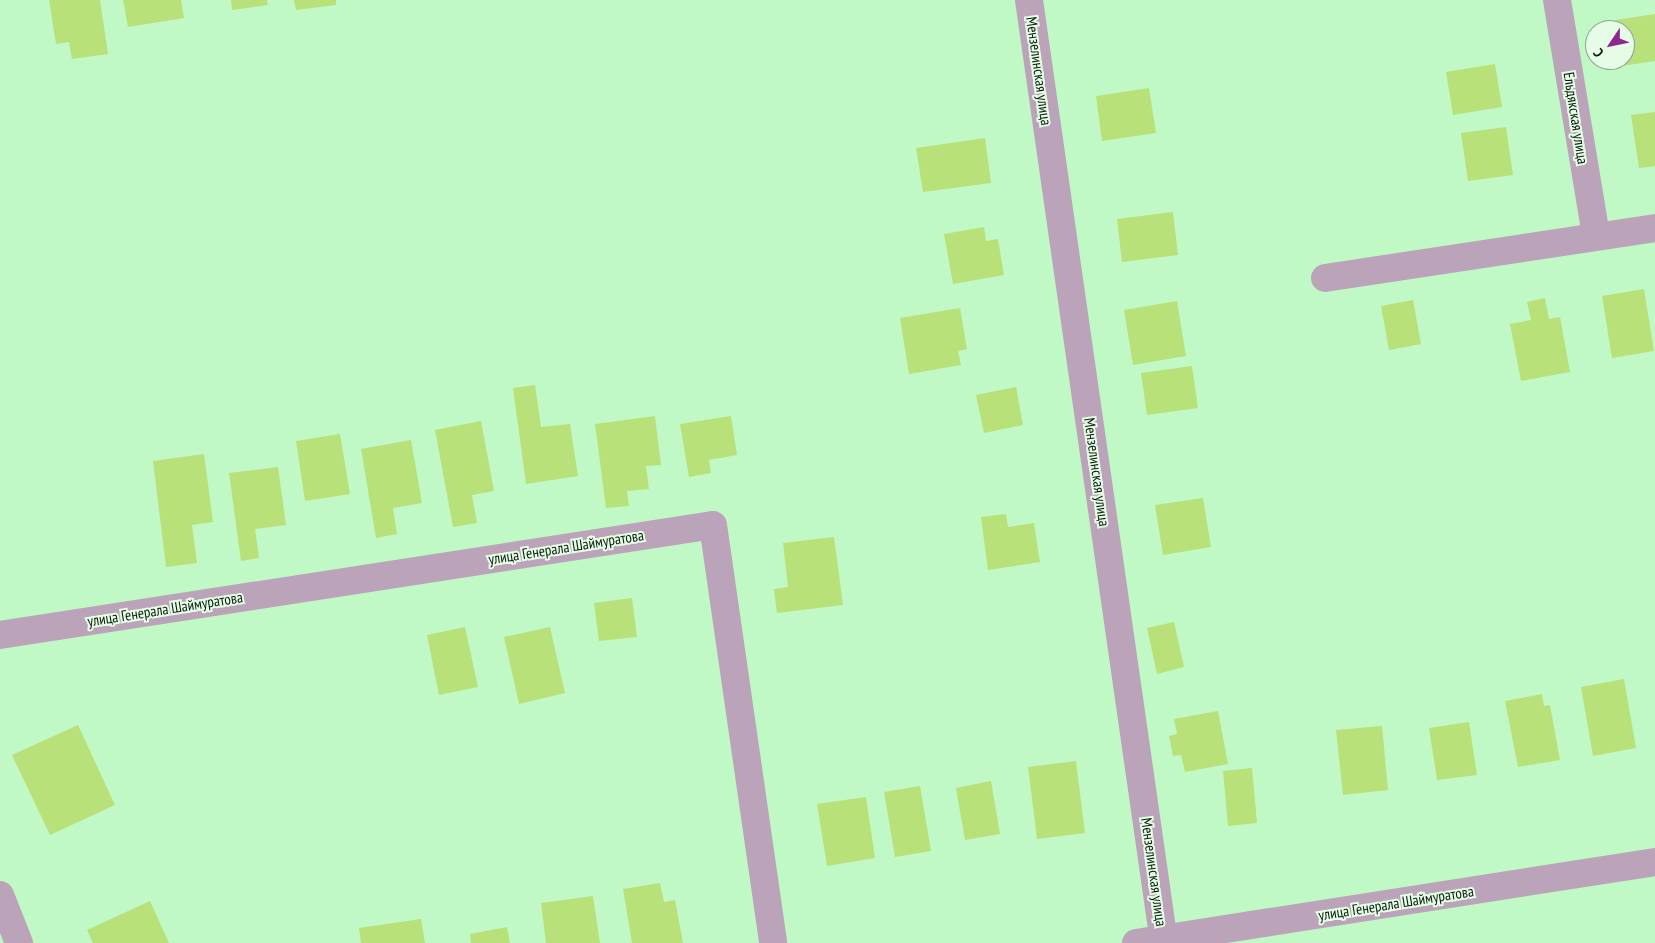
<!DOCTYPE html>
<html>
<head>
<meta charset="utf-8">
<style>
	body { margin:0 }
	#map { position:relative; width:1655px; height:943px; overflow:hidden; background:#c0f9c5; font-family:"PT Sans Narrow",sans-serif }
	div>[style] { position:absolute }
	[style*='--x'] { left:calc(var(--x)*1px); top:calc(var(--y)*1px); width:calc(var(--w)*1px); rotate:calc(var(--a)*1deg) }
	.building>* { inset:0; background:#b8e17a }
	.minor>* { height:28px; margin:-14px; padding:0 14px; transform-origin:14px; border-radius:14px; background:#bba4ba }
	span { translate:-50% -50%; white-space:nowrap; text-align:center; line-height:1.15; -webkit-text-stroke:4px #e6fce7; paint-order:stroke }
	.street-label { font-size:15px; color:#071c0a }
	.north { position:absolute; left:1585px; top:20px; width:50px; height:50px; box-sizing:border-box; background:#e6fce7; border:1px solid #8da28f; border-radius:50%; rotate:236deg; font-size:14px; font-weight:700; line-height:20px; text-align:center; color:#071c0a }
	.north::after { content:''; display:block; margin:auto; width:18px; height:22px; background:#8d288f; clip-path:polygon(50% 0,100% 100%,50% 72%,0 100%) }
</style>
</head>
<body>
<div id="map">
	<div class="building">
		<i style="clip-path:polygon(49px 0,100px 0,108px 54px,72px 59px,69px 42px,56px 44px)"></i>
		<i style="clip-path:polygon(123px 0,181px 0,184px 18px,128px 27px)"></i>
		<i style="clip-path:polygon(231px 0,267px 0,268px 5px,232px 10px)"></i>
		<i style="clip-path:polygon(294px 0,336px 0,336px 5px,296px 10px)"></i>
		<i style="clip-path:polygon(1655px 14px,1655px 61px,1622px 66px,1625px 30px,1617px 30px,1615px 20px)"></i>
		<i style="clip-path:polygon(1495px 64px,1502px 107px,1453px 115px,1446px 72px)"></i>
		<i style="clip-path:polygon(1149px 88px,1156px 133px,1102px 141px,1096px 96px)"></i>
		<i style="clip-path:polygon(1655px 112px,1655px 166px,1639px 168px,1631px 115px)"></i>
		<i style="clip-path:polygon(1506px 127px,1513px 175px,1468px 181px,1461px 133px)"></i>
		<i style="clip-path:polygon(985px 138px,991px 183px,923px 192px,916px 148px)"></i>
		<i style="clip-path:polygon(1173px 212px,1178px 255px,1122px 262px,1117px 219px)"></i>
		<i style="clip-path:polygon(984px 227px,986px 241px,998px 239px,1004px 275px,953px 284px,944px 234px)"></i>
		<i style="clip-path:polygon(1644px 289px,1654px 351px,1612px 358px,1602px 296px)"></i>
		<i style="clip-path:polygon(1545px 298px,1549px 319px,1560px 317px,1570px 372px,1521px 381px,1510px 324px,1531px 320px,1527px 302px)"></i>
		<i style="clip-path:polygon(1413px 300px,1421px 344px,1389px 350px,1381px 306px)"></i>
		<i style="clip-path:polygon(1177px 301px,1186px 356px,1133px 365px,1124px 310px)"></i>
		<i style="clip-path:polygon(960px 308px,967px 349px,958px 351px,961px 365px,909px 374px,900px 318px)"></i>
		<i style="clip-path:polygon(1192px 366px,1198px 408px,1147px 415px,1141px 373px)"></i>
		<i style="clip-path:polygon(535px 385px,541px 427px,570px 424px,578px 476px,526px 484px,513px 388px)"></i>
		<i style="clip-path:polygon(1016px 387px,1023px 425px,984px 433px,976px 395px)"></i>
		<i style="clip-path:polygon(655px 416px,661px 465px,646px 466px,649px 489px,627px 491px,629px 506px,606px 508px,595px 424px)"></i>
		<i style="clip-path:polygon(731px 416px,737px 455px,709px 460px,711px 473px,689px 477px,680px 424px)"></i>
		<i style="clip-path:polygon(481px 421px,494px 491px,472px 495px,477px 523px,453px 527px,435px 430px)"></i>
		<i style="clip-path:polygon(340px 434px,350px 494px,305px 501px,296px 441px)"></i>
		<i style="clip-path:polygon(411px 440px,422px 503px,393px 508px,397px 534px,376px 538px,361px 449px)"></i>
		<i style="clip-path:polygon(204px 454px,213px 522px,192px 525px,197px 563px,166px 567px,153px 461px)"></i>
		<i style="clip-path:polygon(278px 467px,286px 525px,255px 529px,259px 558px,241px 561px,229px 473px)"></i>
		<i style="clip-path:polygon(1203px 498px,1211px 547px,1163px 555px,1155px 505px)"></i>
		<i style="clip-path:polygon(1006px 514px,1008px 527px,1034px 523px,1040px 562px,988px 570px,981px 517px)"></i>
		<i style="clip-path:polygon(834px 537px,843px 605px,777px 613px,774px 589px,788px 587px,783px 543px)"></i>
		<i style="clip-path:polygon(632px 598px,637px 637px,599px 641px,594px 603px)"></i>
		<i style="clip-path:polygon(1174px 622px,1184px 667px,1157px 674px,1147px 628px)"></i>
		<i style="clip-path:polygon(465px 627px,478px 687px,439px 695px,427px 635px)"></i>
		<i style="clip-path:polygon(550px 627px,565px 693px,519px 704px,504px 637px)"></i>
		<i style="clip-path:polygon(1624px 679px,1636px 748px,1593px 756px,1581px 687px)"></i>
		<i style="clip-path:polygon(1542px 694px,1544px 706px,1550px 705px,1560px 760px,1518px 767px,1505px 701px)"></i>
		<i style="clip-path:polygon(1218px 711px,1228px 764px,1185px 772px,1181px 755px,1173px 756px,1169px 736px,1177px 734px,1174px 719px)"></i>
		<i style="clip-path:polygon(1469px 722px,1477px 775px,1437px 780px,1429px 728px)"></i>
		<i style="clip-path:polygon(78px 725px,115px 805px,50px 835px,12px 755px)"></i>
		<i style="clip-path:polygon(1382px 726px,1388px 790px,1343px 795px,1336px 730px)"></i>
		<i style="clip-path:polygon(1076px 761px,1085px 833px,1037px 839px,1028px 767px)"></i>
		<i style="clip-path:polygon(1252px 768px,1257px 823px,1228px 826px,1223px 771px)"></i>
		<i style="clip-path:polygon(991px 781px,1000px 834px,965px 840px,956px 788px)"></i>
		<i style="clip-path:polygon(920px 786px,931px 851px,895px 857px,884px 792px)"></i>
		<i style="clip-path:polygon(866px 797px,875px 858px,827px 866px,817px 804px)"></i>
		<i style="clip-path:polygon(660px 883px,664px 902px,675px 900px,683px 943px,632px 943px,623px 889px)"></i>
		<i style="clip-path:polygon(593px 896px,600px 943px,546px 943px,541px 903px)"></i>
		<i style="clip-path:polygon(150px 901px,169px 943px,93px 943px,87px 930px)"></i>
		<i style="clip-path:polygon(421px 919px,425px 943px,361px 943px,359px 928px)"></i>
		<i style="clip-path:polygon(507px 927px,510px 943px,471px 943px,470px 934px)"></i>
	</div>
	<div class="minor">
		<i style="--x:1029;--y:0;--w:953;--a:81.85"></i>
		<i style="--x:1557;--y:0;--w:238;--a:80.6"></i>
		<i style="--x:1325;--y:278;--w:334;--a:-8.6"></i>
		<i style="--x:0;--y:635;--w:721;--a:-8.77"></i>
		<i style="--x:713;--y:525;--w:422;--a:81.8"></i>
		<i style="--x:0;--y:895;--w:52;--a:68.4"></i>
		<i style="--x:1136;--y:943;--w:525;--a:-8.87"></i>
	</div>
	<div class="street-label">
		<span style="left:1039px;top:71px;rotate:82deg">Мензелинская улица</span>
		<span style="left:1576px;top:118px;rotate:81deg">Ельдякская улица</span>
		<span style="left:1097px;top:472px;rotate:82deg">Мензелинская улица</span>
		<span style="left:566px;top:547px;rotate:-9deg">улица Генерала Шаймуратова</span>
		<span style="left:165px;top:609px;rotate:-9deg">улица Генерала Шаймуратова</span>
		<span style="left:1154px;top:872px;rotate:82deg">Мензелинская улица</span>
		<span style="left:1396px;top:903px;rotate:-9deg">улица Генерала Шаймуратова</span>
	</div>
	<div class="north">С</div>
</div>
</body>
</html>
